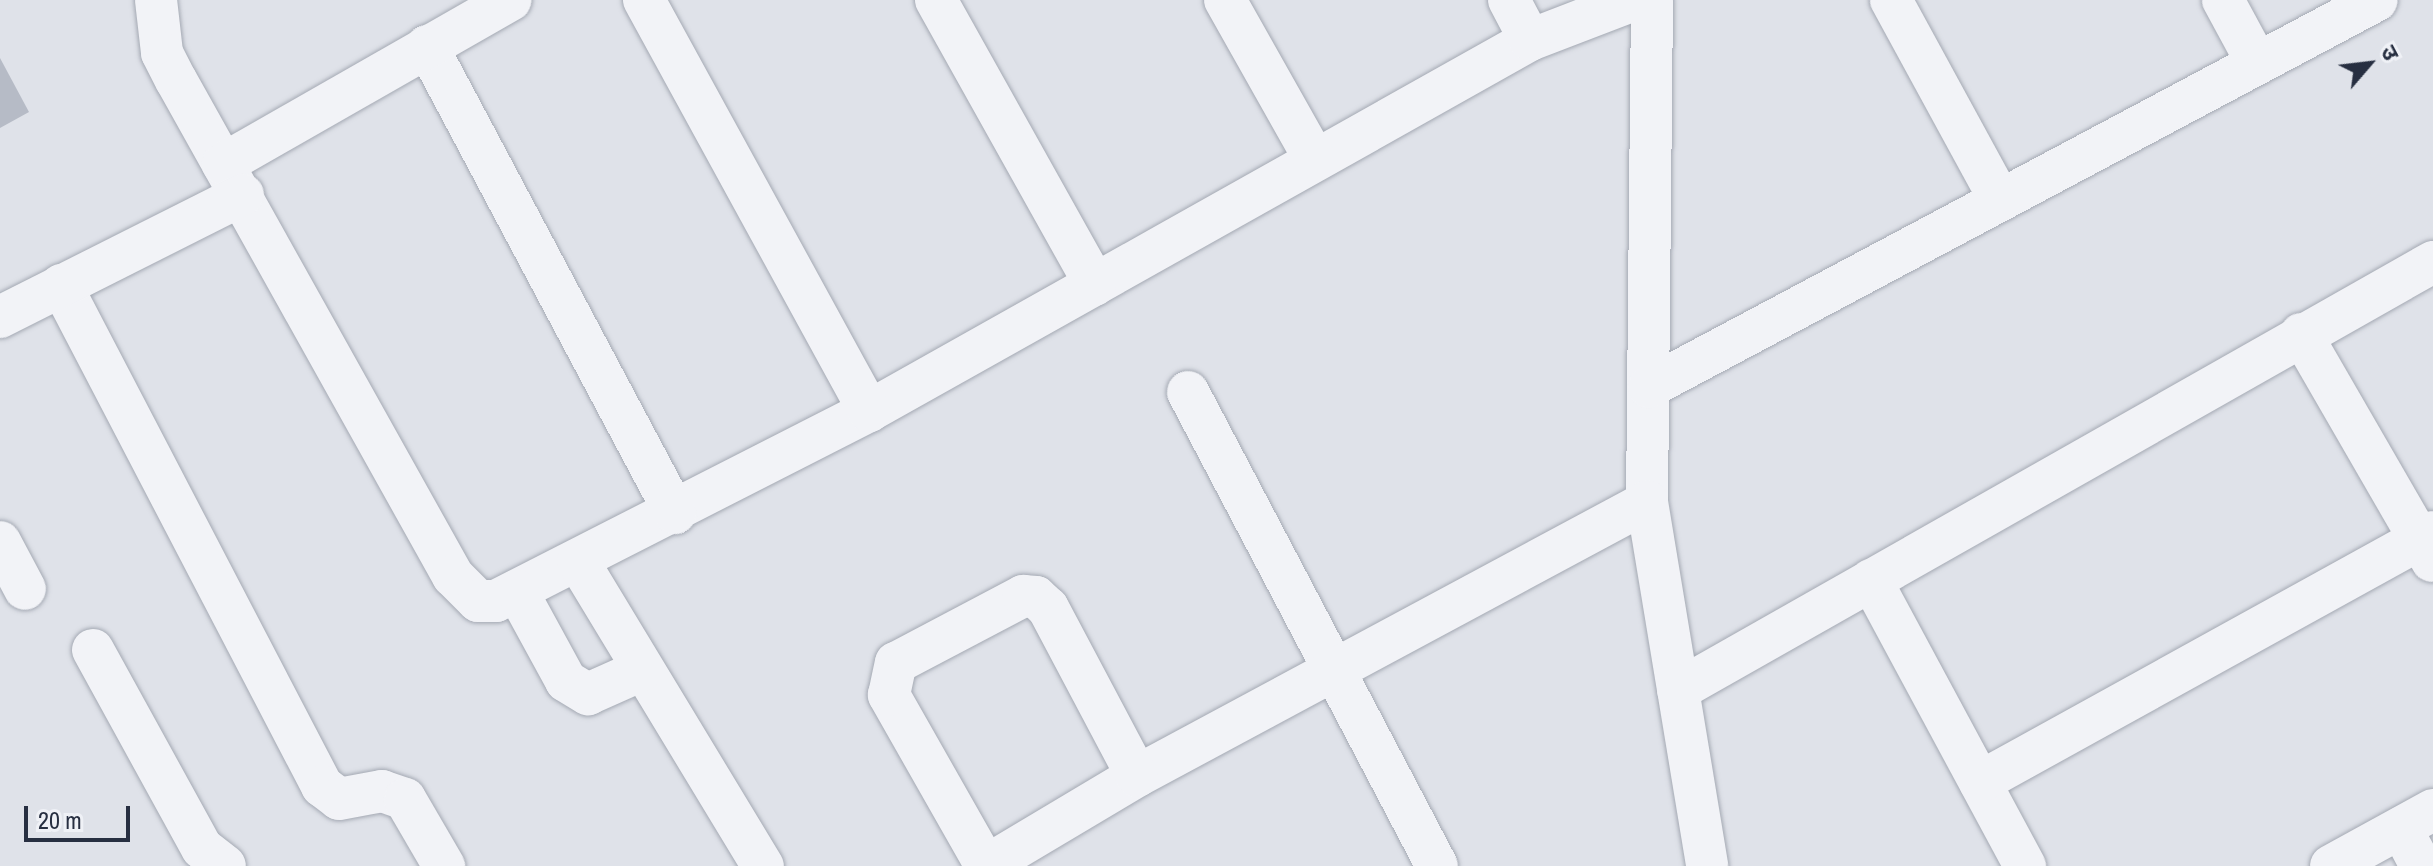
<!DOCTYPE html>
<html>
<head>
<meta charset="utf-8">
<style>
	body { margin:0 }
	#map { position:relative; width:2433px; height:866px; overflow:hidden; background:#dfe2e9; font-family:"Archivo Narrow","Noto Sans Devanagari",sans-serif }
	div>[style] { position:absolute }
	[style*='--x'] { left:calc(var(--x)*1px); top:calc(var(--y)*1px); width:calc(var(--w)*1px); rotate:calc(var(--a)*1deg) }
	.building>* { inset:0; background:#b6bbc6 }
	.roads { filter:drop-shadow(0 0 2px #a4a9b3) drop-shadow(0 0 2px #a4a9b3) }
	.street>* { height:42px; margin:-21px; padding:0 21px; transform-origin:21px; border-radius:21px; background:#f2f3f7 }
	span { translate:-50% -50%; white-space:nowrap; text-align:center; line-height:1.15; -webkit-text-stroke:8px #eff1f6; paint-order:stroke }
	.north { position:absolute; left:2329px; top:24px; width:80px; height:80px; -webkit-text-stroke:6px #eff1f6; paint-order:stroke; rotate:62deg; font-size:22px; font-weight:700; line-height:32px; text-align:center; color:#272f41 }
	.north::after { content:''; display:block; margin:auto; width:28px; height:36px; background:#272f41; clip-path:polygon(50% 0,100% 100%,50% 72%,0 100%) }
	.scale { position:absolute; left:24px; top:806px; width:106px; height:36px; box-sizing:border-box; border:4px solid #272f41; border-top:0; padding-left:10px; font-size:24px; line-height:28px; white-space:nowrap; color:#272f41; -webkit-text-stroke:6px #eff1f6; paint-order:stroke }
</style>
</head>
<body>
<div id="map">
	<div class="building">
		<i style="clip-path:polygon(0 58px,29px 112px,0 128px)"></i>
	</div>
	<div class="roads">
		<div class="street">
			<i style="--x:156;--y:0;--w:53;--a:83.5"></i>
			<i style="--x:162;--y:53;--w:30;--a:63"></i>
			<i style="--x:176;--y:80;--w:568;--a:60.82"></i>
			<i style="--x:453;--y:576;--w:35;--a:45"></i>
			<i style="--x:478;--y:601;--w:18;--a:0"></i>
			<i style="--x:496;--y:601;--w:419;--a:-27"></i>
			<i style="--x:869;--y:411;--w:758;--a:-29.3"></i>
			<i style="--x:1530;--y:40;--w:111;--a:-21"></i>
			<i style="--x:644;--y:0;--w:469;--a:61.3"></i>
			<i style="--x:936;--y:0;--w:326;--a:60.8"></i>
			<i style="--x:1225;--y:0;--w:181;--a:60.6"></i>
			<i style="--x:1509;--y:0;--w:45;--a:62.3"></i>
			<i style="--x:1652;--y:0;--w:502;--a:90.57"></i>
			<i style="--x:1647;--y:502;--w:369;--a:80.6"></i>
			<i style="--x:1891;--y:0;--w:228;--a:61.4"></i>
			<i style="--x:2223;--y:0;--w:72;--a:61.6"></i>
			<i style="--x:427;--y:46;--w:529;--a:62.03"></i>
			<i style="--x:223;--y:164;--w:331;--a:-29.7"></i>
			<i style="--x:61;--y:285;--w:565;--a:62.48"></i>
			<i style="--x:322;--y:786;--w:21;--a:37"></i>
			<i style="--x:339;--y:799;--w:44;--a:-10.5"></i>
			<i style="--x:382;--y:791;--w:24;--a:19"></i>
			<i style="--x:405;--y:799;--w:78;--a:59.8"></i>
			<i style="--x:0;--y:317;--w:272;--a:-26.7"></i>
			<i style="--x:2301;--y:334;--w:262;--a:60"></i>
			<i style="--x:1649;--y:387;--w:824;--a:-27.99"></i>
			<i style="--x:1188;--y:392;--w:535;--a:62.29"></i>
			<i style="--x:0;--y:542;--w:53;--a:62"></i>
			<i style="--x:578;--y:561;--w:357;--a:58.8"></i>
			<i style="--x:1871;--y:580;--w:325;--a:61.7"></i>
			<i style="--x:517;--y:591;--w:102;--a:61.4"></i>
			<i style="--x:566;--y:681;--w:26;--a:31"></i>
			<i style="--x:588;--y:694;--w:59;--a:-24"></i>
			<i style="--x:93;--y:650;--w:226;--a:61.2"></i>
			<i style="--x:202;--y:848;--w:29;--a:38"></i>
			<i style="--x:1678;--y:690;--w:868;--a:-29.55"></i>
			<i style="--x:1980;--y:782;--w:517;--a:-28.89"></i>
			<i style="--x:2401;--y:828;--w:43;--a:62.2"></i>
			<i style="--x:986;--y:866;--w:176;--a:-30.8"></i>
			<i style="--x:1137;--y:776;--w:579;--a:-28.25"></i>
			<i style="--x:986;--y:866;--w:197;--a:-119.6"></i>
			<i style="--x:889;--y:695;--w:33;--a:-78"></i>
			<i style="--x:896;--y:663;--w:144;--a:-27.8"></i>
			<i style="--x:1023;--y:596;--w:13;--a:4"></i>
			<i style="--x:1036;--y:597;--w:16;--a:43"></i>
			<i style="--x:1048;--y:608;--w:190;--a:62.1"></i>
			<i style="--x:2331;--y:866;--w:116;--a:-28.8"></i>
		</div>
	</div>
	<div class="north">उ</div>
	<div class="scale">20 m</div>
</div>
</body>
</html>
